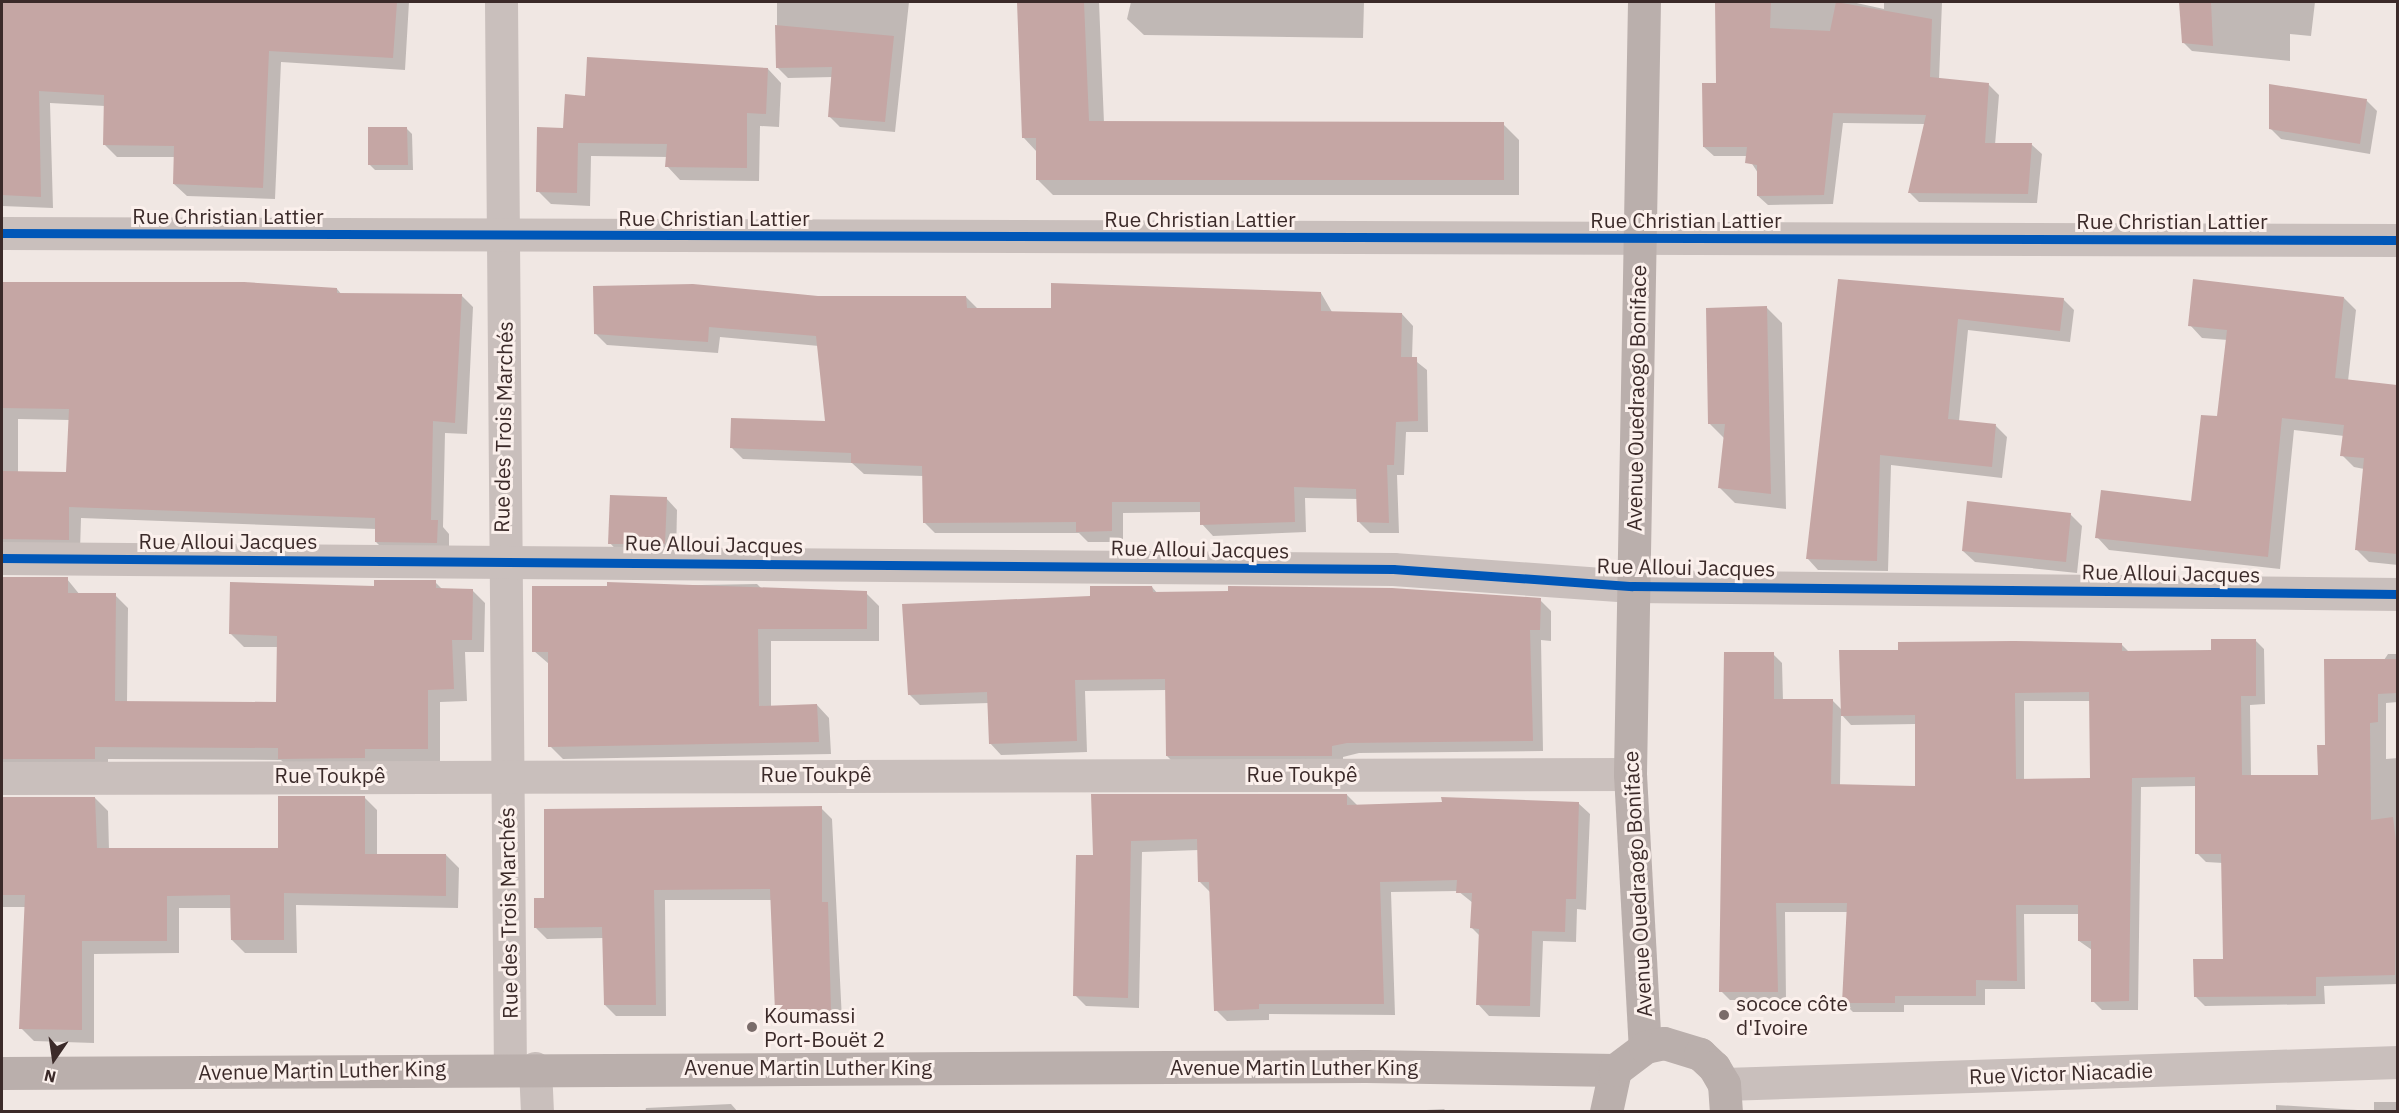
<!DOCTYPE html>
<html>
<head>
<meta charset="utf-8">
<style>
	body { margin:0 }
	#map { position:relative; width:2399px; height:1113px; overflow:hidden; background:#f0e7e3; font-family:"IBM Plex Sans",sans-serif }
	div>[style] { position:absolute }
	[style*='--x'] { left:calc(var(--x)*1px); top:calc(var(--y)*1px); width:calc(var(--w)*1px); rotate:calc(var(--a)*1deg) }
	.shadow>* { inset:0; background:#0003 }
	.building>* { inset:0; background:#c5a6a4 }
	.street>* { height:33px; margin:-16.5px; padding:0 16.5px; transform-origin:16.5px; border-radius:16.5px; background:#c9bfbc }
	.secondary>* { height:33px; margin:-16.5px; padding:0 16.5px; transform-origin:16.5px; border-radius:16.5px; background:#baafac }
	.cycleway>* { height:9px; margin:-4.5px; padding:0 4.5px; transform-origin:4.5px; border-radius:4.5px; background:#0057b8 }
	.dots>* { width:16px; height:16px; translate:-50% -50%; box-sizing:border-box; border:3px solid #fbf0ec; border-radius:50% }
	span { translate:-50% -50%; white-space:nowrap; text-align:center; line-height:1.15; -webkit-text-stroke:6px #fbf0ec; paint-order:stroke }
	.street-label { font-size:21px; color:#3b2a29 }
	.poi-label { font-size:21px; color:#3b2a29 }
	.left { translate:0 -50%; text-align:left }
	.frame { position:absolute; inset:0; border:3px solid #3b2a29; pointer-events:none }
	.north { position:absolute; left:24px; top:1029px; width:60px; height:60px; -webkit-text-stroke:4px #fbf0ec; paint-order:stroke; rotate:193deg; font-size:16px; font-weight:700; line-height:24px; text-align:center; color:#3b2a29 }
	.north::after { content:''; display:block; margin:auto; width:21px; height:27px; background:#3b2a29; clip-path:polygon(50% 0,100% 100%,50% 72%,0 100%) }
</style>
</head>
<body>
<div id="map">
	<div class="shadow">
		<i style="clip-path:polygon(2px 2px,409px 2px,405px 70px,281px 62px,275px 199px,187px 196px,174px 184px,175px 157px,117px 157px,105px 145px,105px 106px,50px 103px,53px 208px,2px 206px)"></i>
		<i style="clip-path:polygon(777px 2px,909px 2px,895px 132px,840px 127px,829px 116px,833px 77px,788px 78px,777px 67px)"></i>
		<i style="clip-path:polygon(1019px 2px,1099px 2px,1104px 123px,1503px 124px,1519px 140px,1519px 195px,1053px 195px,1037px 179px,1037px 152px,1024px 138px)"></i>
		<i style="clip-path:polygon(1131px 2px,1364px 2px,1363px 38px,1144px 35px,1127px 19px)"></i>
		<i style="clip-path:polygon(1756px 2px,1852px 2px,1884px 9px,1884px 2px,1942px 2px,1939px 80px,1989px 85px,1999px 95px,1995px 145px,2032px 145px,2042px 154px,2037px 203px,1919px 202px,1909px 192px,1925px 124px,1843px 123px,1833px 204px,1768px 205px,1758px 196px,1758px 173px,1747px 156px,1714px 156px,1704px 147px,1718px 85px,1755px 29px)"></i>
		<i style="clip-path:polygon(2191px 2px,2315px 2px,2311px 36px,2290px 34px,2290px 61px,2192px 51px,2183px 42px)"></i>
		<i style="clip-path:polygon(768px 69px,781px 83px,779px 127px,760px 126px,759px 181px,680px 180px,667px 166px,668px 157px,591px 156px,590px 206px,551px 204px,538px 191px,564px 129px,587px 97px)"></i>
		<i style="clip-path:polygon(2366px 100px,2377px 111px,2370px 154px,2281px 139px,2270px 128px)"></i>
		<i style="clip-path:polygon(406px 128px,412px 134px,413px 170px,375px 170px,370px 165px)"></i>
		<i style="clip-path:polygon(1839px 281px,2063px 299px,2074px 310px,2070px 342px,1968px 330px,1959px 421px,1996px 426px,2007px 437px,2002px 478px,1891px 465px,1888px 571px,1818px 570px,1808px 559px)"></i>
		<i style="clip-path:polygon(evenodd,2px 283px,244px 284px,337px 289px,342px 295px,461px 295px,473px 307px,467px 434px,445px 433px,443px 527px,449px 534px,449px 554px,388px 554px,376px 542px,376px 529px,81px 518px,80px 551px,2px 557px,2px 283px,18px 419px,70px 420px,68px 474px,18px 473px,18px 419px)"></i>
		<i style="clip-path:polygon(1321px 293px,1332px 312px,1402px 314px,1413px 326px,1412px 358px,1427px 370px,1428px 432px,1406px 432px,1404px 475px,1397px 475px,1399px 533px,1370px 533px,1359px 522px,1358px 499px,1305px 498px,1306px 532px,1213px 536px,1202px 524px,1201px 512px,1123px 513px,1123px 542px,1088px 542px,1079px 533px,935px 533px,924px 522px,923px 476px,864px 474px,852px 463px,743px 459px,732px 448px,826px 423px,819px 346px,720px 337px,718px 353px,607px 345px,596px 334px,818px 297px,966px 297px,977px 308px,1053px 309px)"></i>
		<i style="clip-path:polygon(2344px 298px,2356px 310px,2348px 381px,2398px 386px,2398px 565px,2369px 562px,2356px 549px,2364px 469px,2354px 467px,2342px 455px,2344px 436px,2294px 430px,2280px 569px,2109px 550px,2097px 537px,2192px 502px,2219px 418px,2228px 340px,2202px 338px,2190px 325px)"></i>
		<i style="clip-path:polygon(1767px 308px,1782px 323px,1786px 509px,1735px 503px,1720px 488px,1725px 439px,1710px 424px)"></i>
		<i style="clip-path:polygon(666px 498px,677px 510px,676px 555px,621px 555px,610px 543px)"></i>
		<i style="clip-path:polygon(2070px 514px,2082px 526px,2077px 573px,1975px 562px,1963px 551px)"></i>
		<i style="clip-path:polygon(2px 577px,67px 579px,80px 595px,115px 595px,128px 608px,127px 703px,278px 703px,278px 647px,244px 647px,231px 634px,375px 588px,435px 582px,443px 590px,472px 590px,485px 603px,484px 652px,465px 652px,467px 701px,440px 702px,440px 762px,292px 771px,281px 760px,108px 759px,108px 771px,2px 781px)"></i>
		<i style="clip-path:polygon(757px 584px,765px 592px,866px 593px,879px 606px,879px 641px,771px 641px,771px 707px,817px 705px,829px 718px,831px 754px,563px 759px,550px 746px,549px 664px,534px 651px,533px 588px)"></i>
		<i style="clip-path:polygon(1152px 587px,1158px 594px,1540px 600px,1551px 611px,1551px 641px,1541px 640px,1543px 751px,1359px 753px,1343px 757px,1343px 767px,1178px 767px,1167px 756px,1167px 690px,1085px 691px,1087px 752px,1001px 755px,990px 743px,989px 703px,920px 705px,909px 694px,1092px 597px)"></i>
		<i style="clip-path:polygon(evenodd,2255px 640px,2264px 649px,2265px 704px,2250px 705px,2251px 776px,2319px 776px,2326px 747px,2388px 654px,2398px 654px,2398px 702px,2386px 703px,2386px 759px,2398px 758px,2398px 984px,2324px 986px,2325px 1004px,2205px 1006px,2196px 997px,2225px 961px,2223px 863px,2206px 862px,2197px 853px,2196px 786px,2141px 787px,2138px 1010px,2102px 1010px,2093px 1001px,2092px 950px,2079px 941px,2079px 914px,2024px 914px,2025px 989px,1985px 989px,1985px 1005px,1904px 1005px,1904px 1012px,1853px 1012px,1844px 1003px,1848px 912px,1785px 912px,1786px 1000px,1730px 1000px,1721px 991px,1773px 654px,1782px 663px,1783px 701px,1832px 700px,1842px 710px,2122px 645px,2130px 653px,2212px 652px,2255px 640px,2024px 701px,2091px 701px,2092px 780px,2024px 781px,2024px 701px,2255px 640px,1841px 714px,1851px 725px,1916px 724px,1916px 788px,1840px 786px,1841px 714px)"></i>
		<i style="clip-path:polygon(1347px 795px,1358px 806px,1578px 803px,1590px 814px,1586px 910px,1577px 909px,1576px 942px,1543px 941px,1540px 1017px,1489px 1016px,1478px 1004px,1480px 936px,1472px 928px,1473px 903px,1458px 891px,1391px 892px,1395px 1015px,1269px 1014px,1269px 1020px,1227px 1021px,1216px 1010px,1211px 893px,1200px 882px,1199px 850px,1142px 852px,1139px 1008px,1086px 1006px,1075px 995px,1094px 856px,1093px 796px)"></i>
		<i style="clip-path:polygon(364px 797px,377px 810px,377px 855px,446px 855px,459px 868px,458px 908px,296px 905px,297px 953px,245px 953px,232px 940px,232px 908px,179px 908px,179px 953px,94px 954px,94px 1043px,34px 1041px,21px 1028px,26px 907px,2px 907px,2px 798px,95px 798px,108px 811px,109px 850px,279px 849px)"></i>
		<i style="clip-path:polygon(821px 808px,832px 819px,842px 1020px,787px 1022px,776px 1011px,772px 900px,665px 900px,666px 1016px,616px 1016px,605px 1005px,604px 938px,547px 939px,536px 928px,546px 899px)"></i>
		<i style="clip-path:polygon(2374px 1102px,2398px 1102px,2398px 1112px,2276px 1112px,2276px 1105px,2374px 1111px)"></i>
		<i style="clip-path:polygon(731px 1104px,738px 1112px,645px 1112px,646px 1108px)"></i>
		<i style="clip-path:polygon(1444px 1109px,1447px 1112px,1391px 1112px)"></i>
	</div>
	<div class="building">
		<i style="clip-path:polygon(2px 2px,397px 2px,393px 58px,269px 51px,263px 188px,173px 184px,174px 146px,103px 145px,104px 95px,39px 91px,41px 197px,2px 195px)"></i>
		<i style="clip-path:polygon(1017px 2px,1084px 2px,1089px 121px,1504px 122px,1504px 180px,1036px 180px,1036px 138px,1022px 138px)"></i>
		<i style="clip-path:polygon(1715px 2px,1771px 2px,1770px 28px,1830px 31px,1836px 2px,1932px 19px,1930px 77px,1989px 83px,1985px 143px,2032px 143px,2028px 194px,1908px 193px,1926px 115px,1833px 113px,1824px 195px,1757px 196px,1757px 165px,1745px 163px,1747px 147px,1703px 147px,1702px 83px,1716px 83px)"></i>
		<i style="clip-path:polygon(2179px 2px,2211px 2px,2213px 46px,2182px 43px)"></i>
		<i style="clip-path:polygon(775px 25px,894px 36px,885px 122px,828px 117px,832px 67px,776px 68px)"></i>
		<i style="clip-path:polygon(587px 57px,768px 68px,766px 114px,747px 113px,747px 168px,665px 167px,667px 144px,578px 143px,577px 193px,536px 192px,537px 127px,563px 128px,565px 94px,585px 96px)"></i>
		<i style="clip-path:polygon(2269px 84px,2367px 99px,2360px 144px,2269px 129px)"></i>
		<i style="clip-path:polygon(368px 127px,407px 127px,408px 165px,368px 165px)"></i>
		<i style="clip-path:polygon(1838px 279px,2064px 298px,2060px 331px,1958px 319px,1948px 419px,1996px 424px,1992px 467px,1880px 455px,1877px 561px,1806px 559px)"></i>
		<i style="clip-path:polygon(2193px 279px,2344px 297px,2335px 378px,2397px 385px,2397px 554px,2355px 550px,2364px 458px,2340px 456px,2344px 425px,2282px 418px,2268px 557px,2095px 538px,2101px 490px,2191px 501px,2201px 415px,2217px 416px,2227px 330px,2188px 326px)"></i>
		<i style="clip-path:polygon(2px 282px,244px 282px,337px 288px,337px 293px,462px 294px,455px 423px,433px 421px,431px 520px,438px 520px,437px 543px,375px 542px,375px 518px,69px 507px,69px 540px,2px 539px,2px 471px,66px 472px,69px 409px,2px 408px)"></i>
		<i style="clip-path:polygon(1051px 283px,1321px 292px,1321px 311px,1402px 313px,1401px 357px,1417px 357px,1418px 421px,1396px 422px,1394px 465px,1387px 465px,1389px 523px,1357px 522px,1356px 489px,1294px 487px,1295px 522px,1200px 525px,1200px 502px,1112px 502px,1112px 531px,1076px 532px,1076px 522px,923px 523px,922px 466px,851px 463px,851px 453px,730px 448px,731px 418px,825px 421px,816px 336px,709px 327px,708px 342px,594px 334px,593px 286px,693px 284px,818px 296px,966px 296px,967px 308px,1051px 308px)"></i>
		<i style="clip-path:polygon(1767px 306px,1771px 494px,1718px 488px,1725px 424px,1708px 424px,1706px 308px)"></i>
		<i style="clip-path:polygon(610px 495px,667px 497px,665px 544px,608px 544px)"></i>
		<i style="clip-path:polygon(1967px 501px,2071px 513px,2066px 562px,1962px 551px)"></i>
		<i style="clip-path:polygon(2px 577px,68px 577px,68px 593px,116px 593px,115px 701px,276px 702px,277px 636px,229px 634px,230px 582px,374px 586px,374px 580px,436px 580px,436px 588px,473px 589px,472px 640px,452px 640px,454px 689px,428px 690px,428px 749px,365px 749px,365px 758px,278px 759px,278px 748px,95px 747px,95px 759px,2px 759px)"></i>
		<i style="clip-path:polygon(607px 582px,867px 591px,867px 629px,758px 629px,759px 706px,817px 704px,819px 742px,548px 747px,548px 652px,532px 652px,532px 586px,607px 586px)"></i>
		<i style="clip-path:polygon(1090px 586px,1152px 586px,1153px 592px,1228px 591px,1228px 586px,1392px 588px,1541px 598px,1540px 630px,1530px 630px,1533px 741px,1347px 743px,1332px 746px,1332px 756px,1166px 756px,1165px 679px,1075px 680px,1077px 741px,989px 744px,987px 692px,908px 695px,902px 604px,1090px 596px)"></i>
		<i style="clip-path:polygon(evenodd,2211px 639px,2256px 639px,2256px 696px,2241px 696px,2242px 775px,2318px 775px,2317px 745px,2325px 745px,2324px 659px,2397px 659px,2397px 693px,2378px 694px,2378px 722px,2370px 723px,2371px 820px,2393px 817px,2397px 849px,2395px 975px,2316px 977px,2316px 996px,2194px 997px,2193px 959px,2223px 959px,2221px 854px,2195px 854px,2195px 777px,2132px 778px,2129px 1001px,2091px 1002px,2091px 941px,2078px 941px,2078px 905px,2016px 905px,2017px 981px,1976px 980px,1976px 996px,1895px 996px,1895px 1003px,1842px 1003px,1847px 903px,1776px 903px,1778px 992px,1719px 992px,1724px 652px,1774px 652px,1774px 699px,1833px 699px,1831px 784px,1915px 786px,1915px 715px,1841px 716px,1839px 650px,1898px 650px,1898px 642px,2014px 641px,2122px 643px,2122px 651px,2211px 650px,2211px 639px,2089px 692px,2090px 778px,2016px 779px,2015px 693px,2089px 692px)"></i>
		<i style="clip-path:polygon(1091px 794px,1347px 794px,1347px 805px,1442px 802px,1441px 797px,1579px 802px,1576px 899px,1566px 899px,1565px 932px,1532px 931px,1530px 1006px,1476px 1005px,1479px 929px,1470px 928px,1472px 893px,1456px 893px,1457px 880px,1380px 882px,1384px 1004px,1259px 1004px,1259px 1009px,1214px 1011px,1209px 882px,1198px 882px,1197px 839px,1131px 841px,1128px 998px,1073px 996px,1076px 855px,1093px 855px)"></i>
		<i style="clip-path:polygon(278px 796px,365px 796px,365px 854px,446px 854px,446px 896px,284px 893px,284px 940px,231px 940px,230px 895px,167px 896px,167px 941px,82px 941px,82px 1030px,19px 1029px,25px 895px,2px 895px,2px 797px,95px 797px,97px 848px,278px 848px)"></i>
		<i style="clip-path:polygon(822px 806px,822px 902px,828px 902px,831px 1010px,775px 1012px,770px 889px,654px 890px,656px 1005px,604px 1005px,602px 927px,534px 928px,534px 898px,544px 898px,544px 809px)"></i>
	</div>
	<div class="street">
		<i style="--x:501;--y:2;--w:1066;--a:89.52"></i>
		<i style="--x:2;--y:233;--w:2396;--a:0.17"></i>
		<i style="--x:2;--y:558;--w:1391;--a:0.45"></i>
		<i style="--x:1393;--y:569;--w:240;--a:4.1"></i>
		<i style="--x:1632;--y:586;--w:766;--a:0.6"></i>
		<i style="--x:2;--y:778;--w:1628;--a:-0.14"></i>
		<i style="--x:535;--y:1068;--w:44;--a:87.4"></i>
		<i style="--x:1724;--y:1084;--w:674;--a:-1.87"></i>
	</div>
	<div class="secondary">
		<i style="--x:1644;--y:2;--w:772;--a:91.04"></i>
		<i style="--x:1630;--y:774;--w:273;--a:86.9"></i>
		<i style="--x:2;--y:1073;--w:1364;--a:-0.29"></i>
		<i style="--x:1366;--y:1066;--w:249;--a:0.9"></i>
		<i style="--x:1606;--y:1112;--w:43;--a:-77.9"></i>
		<i style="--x:1615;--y:1070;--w:38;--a:-37"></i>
		<i style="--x:1645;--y:1047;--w:19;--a:-12"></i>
		<i style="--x:1664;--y:1043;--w:38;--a:17"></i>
		<i style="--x:1700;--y:1054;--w:19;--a:43"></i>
		<i style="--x:1714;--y:1067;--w:20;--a:60"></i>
		<i style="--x:1724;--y:1084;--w:28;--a:86"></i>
	</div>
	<div class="cycleway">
		<i style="--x:2;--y:233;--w:2396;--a:0.17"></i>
		<i style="--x:2;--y:558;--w:1391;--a:0.45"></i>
		<i style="--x:1393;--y:569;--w:240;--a:4.1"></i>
		<i style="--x:1632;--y:586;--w:766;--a:0.6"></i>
	</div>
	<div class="dots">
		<i style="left:1724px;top:1015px;background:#7a6c6a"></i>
		<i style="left:752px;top:1027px;background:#7a6c6a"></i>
	</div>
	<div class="street-label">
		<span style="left:228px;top:216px">Rue Christian Lattier</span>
		<span style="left:714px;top:218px">Rue Christian Lattier</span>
		<span style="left:1200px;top:219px">Rue Christian Lattier</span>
		<span style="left:1686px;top:220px">Rue Christian Lattier</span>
		<span style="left:2172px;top:221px">Rue Christian Lattier</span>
		<span style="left:1636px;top:398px;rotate:-89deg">Avenue Ouedraogo Boniface</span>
		<span style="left:503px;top:427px;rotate:-89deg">Rue des Trois Marchés</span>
		<span style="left:228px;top:541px">Rue Alloui Jacques</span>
		<span style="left:714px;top:544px;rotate:1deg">Rue Alloui Jacques</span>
		<span style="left:1200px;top:549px;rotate:1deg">Rue Alloui Jacques</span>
		<span style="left:1686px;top:567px;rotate:1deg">Rue Alloui Jacques</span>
		<span style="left:2171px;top:573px;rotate:1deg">Rue Alloui Jacques</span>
		<span style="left:816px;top:774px">Rue Toukpê</span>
		<span style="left:1302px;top:774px">Rue Toukpê</span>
		<span style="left:330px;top:775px">Rue Toukpê</span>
		<span style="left:1637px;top:884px;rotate:-93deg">Avenue Ouedraogo Boniface</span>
		<span style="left:508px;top:913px;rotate:-91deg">Rue des Trois Marchés</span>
		<span style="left:808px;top:1067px">Avenue Martin Luther King</span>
		<span style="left:1294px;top:1067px">Avenue Martin Luther King</span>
		<span style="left:322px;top:1070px;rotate:-1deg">Avenue Martin Luther King</span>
		<span style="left:2061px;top:1073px;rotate:-2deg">Rue Victor Niacadie</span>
	</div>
	<div class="poi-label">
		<span class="left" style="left:1736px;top:1015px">sococe côte<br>d'Ivoire</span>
		<span class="left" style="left:764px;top:1027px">Koumassi<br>Port-Bouët 2</span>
	</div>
	<div class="frame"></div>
	<div class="north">N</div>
</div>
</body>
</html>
